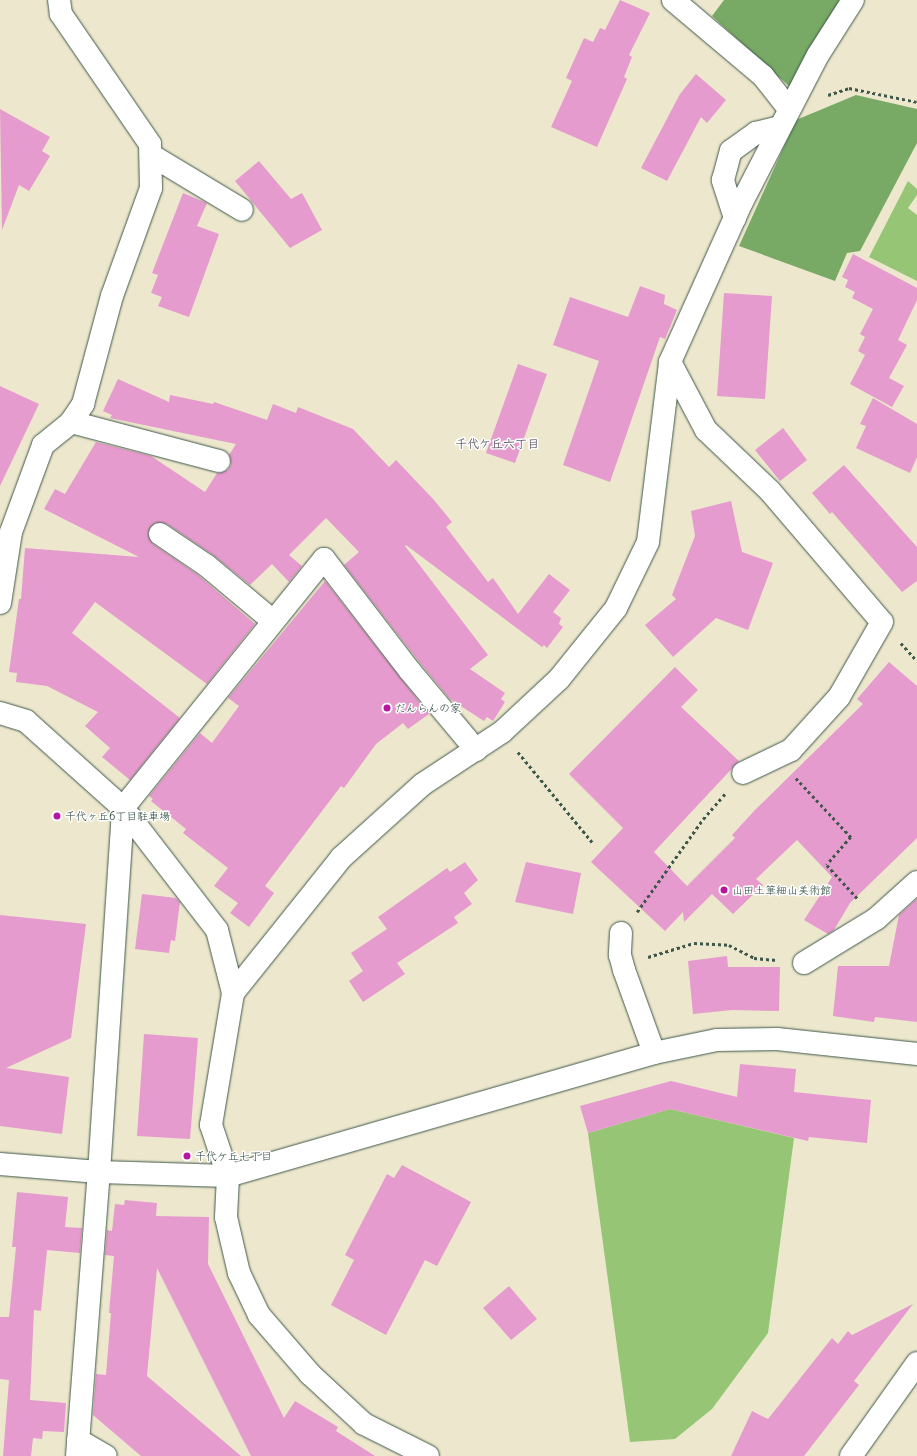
<!DOCTYPE html>
<html>
<head>
<meta charset="utf-8">
<style>
	body { margin:0 }
	#map { position:relative; width:917px; height:1456px; overflow:hidden; background:#ede8cd; font-family:Delius,"Klee One",sans-serif }
	div>[style] { position:absolute }
	[style*='--x'] { left:calc(var(--x)*1px); top:calc(var(--y)*1px); width:calc(var(--w)*1px); rotate:calc(var(--a)*1deg) }
	.green>* { inset:0; background:#95c575 }
	.forest>* { inset:0; background:#78aa66 }
	.building>* { inset:0; background:#e59bcd }
	.path>* { height:2.5px; margin-top:-1.25px; transform-origin:0; background:repeating-linear-gradient(90deg,#3e574b 0 3px,transparent 0 6px) }
	.roads { filter:drop-shadow(0 0 1px #3e574b) drop-shadow(0 0 1px #3e574b) }
	.minor>* { height:22px; margin:-11px; padding:0 11px; transform-origin:11px; border-radius:11px; background:#fff }
	.dots>* { width:11px; height:11px; translate:-50% -50%; box-sizing:border-box; border:2px solid #fff; border-radius:50% }
	span { translate:-50% -50%; white-space:nowrap; text-align:center; line-height:1.15; -webkit-text-stroke:3px #fff; paint-order:stroke }
	.poi-label { font-size:11px; color:#1f3d34 }
	.left { translate:0 -50%; text-align:left }
	.neighbourhood-label { font-size:12px; color:#645e6a; font-weight:700 }
</style>
</head>
<body>
<div id="map">
	<div class="green">
		<i style="clip-path:polygon(908px 181px,917px 189px,917px 195px,908px 208px,917px 215px,917px 281px,869px 257px)"></i>
		<i style="clip-path:polygon(670px 1109px,794px 1138px,768px 1333px,712px 1409px,675px 1439px,630px 1442px,588px 1133px)"></i>
	</div>
	<div class="forest">
		<i style="clip-path:polygon(724px 0,843px 0,791px 88px,712px 16px)"></i>
		<i style="clip-path:polygon(856px 95px,917px 109px,917px 143px,860px 251px,847px 253px,835px 281px,739px 246px,796px 120px)"></i>
	</div>
	<div class="building">
		<i style="clip-path:polygon(620px 0,650px 13px,629px 55px,632px 57px,624px 77px,627px 79px,597px 147px,551px 127px,572px 81px,566px 78px,584px 38px,593px 42px,600px 28px,605px 30px)"></i>
		<i style="clip-path:polygon(696px 74px,726px 100px,707px 123px,701px 117px,667px 181px,641px 168px,680px 94px)"></i>
		<i style="clip-path:polygon(0 109px,50px 137px,42px 151px,50px 156px,29px 191px,19px 185px,2px 230px)"></i>
		<i style="clip-path:polygon(259px 161px,291px 199px,302px 193px,322px 230px,290px 248px,235px 181px)"></i>
		<i style="clip-path:polygon(183px 193px,207px 203px,197px 226px,219px 234px,189px 317px,158px 306px,162px 297px,151px 293px,158px 275px,152px 273px)"></i>
		<i style="clip-path:polygon(853px 254px,917px 288px,917px 300px,898px 340px,907px 345px,889px 378px,904px 386px,892px 407px,850px 384px,865px 355px,858px 351px,865px 337px,860px 334px,873px 309px,852px 298px,855px 292px,845px 287px,848px 280px,842px 277px)"></i>
		<i style="clip-path:polygon(640px 286px,665px 295px,664px 304px,677px 310px,665px 339px,660px 337px,610px 482px,563px 465px,599px 361px,553px 345px,570px 297px,628px 317px)"></i>
		<i style="clip-path:polygon(724px 293px,772px 296px,765px 399px,717px 396px)"></i>
		<i style="clip-path:polygon(518px 364px,547px 374px,515px 463px,486px 453px)"></i>
		<i style="clip-path:polygon(118px 379px,169px 402px,170px 395px,213px 404px,214px 402px,267px 420px,273px 404px,296px 413px,298px 407px,353px 429px,389px 467px,396px 460px,434px 500px,452px 522px,446px 527px,488px 582px,493px 578px,518px 614px,549px 574px,570px 590px,553px 612px,561px 618px,559px 624px,563px 627px,547px 648px,544px 645px,542px 647px,406px 545px,405px 546px,488px 655px,470px 669px,505px 693px,501px 699px,505px 702px,493px 721px,487px 717px,484px 721px,450px 699px,420px 663px,344px 565px,359px 552px,326px 518px,289px 555px,302px 566px,289px 582px,272px 564px,250px 585px,213px 555px,167px 524px,155px 523px,148px 533px,153px 544px,198px 575px,255px 624px,207px 684px,95px 602px,72px 633px,180px 718px,130px 780px,102px 757px,110px 748px,85px 726px,98px 712px,47px 686px,16px 682px,17px 673px,9px 672px,19px 599px,21px 599px,25px 548px,139px 557px,44px 509px,55px 489px,65px 494px,96px 442px,151px 456px,205px 492px,217px 473px,228px 470px,231px 465px,229px 455px,236px 444px,110px 418px,112px 415px,103px 411px)"></i>
		<i style="clip-path:polygon(0 386px,39px 404px,0 486px)"></i>
		<i style="clip-path:polygon(873px 398px,917px 424px,917px 457px,910px 473px,856px 448px,866px 426px,860px 424px)"></i>
		<i style="clip-path:polygon(783px 428px,807px 460px,780px 481px,755px 450px)"></i>
		<i style="clip-path:polygon(844px 465px,917px 547px,917px 581px,902px 592px,832px 512px,830px 514px,812px 493px)"></i>
		<i style="clip-path:polygon(731px 501px,742px 552px,773px 563px,748px 630px,716px 618px,673px 657px,645px 625px,676px 599px,672px 595px,695px 536px,691px 511px)"></i>
		<i style="clip-path:polygon(325px 581px,429px 714px,408px 729px,403px 723px,376px 744px,344px 788px,341px 786px,265px 886px,274px 893px,249px 927px,230px 913px,238px 903px,214px 886px,228px 868px,183px 833px,186px 829px,151px 801px,153px 799px,149px 796px,200px 733px,212px 743px,239px 706px,228px 698px)"></i>
		<i style="clip-path:polygon(889px 662px,917px 686px,917px 838px,850px 903px,834px 930px,828px 934px,804px 920px,832px 877px,797px 840px,756px 879px,763px 885px,733px 914px,712px 894px,684px 922px,683px 912px,665px 931px,591px 862px,623px 828px,569px 774px,675px 667px,698px 690px,681px 707px,739px 761px,654px 852px,687px 886px,735px 838px,732px 835px,755px 810px,863px 704px,857px 699px)"></i>
		<i style="clip-path:polygon(465px 862px,478px 880px,464px 893px,472px 904px,454px 917px,458px 923px,397px 963px,405px 974px,363px 1002px,349px 981px,363px 971px,351px 953px,387px 929px,378px 917px,447px 868px,450px 872px)"></i>
		<i style="clip-path:polygon(526px 862px,581px 873px,573px 914px,515px 902px)"></i>
		<i style="clip-path:polygon(142px 894px,176px 898px,180px 902px,175px 941px,171px 940px,169px 953px,135px 949px)"></i>
		<i style="clip-path:polygon(917px 899px,917px 1022px,875px 1017px,874px 1022px,833px 1016px,838px 966px,889px 966px,899px 915px)"></i>
		<i style="clip-path:polygon(0 915px,86px 924px,71px 1038px,6px 1068px,69px 1077px,62px 1134px,0 1126px)"></i>
		<i style="clip-path:polygon(727px 956px,728px 967px,780px 967px,779px 1011px,732px 1010px,693px 1014px,688px 961px)"></i>
		<i style="clip-path:polygon(144px 1034px,198px 1038px,190px 1139px,137px 1136px)"></i>
		<i style="clip-path:polygon(740px 1064px,796px 1069px,794px 1092px,871px 1100px,867px 1143px,809px 1137px,808px 1141px,670px 1109px,588px 1133px,580px 1106px,671px 1081px,737px 1097px)"></i>
		<i style="clip-path:polygon(402px 1165px,471px 1202px,437px 1266px,425px 1260px,386px 1335px,331px 1305px,354px 1260px,345px 1255px,387px 1174px,394px 1178px)"></i>
		<i style="clip-path:polygon(17px 1192px,68px 1197px,65px 1227px,82px 1228px,80px 1253px,47px 1250px,41px 1311px,34px 1310px,30px 1400px,66px 1403px,64px 1432px,43px 1431px,42px 1439px,33px 1438px,31px 1456px,3px 1456px,9px 1380px,0 1379px,0 1317px,9px 1317px,16px 1247px,12px 1247px)"></i>
		<i style="clip-path:polygon(125px 1200px,157px 1203px,156px 1216px,209px 1217px,208px 1264px,284px 1418px,295px 1401px,338px 1427px,336px 1431px,375px 1456px,251px 1456px,157px 1268px,147px 1376px,241px 1456px,141px 1456px,93px 1415px,96px 1374px,106px 1375px,111px 1313px,109px 1313px,114px 1256px,105px 1255px,107px 1230px,112px 1231px,115px 1204px,124px 1205px)"></i>
		<i style="clip-path:polygon(509px 1286px,537px 1319px,511px 1340px,483px 1308px)"></i>
		<i style="clip-path:polygon(913px 1304px,854px 1381px,859px 1385px,804px 1456px,731px 1456px,752px 1411px,768px 1419px,832px 1338px,838px 1344px,848px 1331px,852px 1335px)"></i>
	</div>
	<div class="path">
		<i style="--x:828;--y:95;--w:22;--a:-18"></i>
		<i style="--x:849;--y:88;--w:69;--a:11.6"></i>
		<i style="--x:901;--y:643;--w:24;--a:48"></i>
		<i style="--x:518;--y:752;--w:118;--a:50.5"></i>
		<i style="--x:796;--y:778;--w:81;--a:47"></i>
		<i style="--x:851;--y:837;--w:37;--a:131"></i>
		<i style="--x:827;--y:865;--w:47;--a:47.6"></i>
		<i style="--x:637;--y:912;--w:114;--a:-54.6"></i>
		<i style="--x:703;--y:819;--w:35;--a:-49"></i>
		<i style="--x:648;--y:957;--w:48;--a:-16.9"></i>
		<i style="--x:694;--y:943;--w:35;--a:3"></i>
		<i style="--x:729;--y:945;--w:28;--a:27"></i>
		<i style="--x:754;--y:958;--w:23;--a:5"></i>
	</div>
	<div class="roads">
		<div class="minor">
			<i style="--x:673;--y:0;--w:118;--a:40.2"></i>
			<i style="--x:763;--y:76;--w:42;--a:51.8"></i>
			<i style="--x:151;--y:155;--w:106;--a:31.1"></i>
			<i style="--x:735;--y:218;--w:40;--a:-108"></i>
			<i style="--x:723;--y:180;--w:30;--a:-75"></i>
			<i style="--x:731;--y:151;--w:31;--a:-36"></i>
			<i style="--x:756;--y:133;--w:25;--a:-14"></i>
			<i style="--x:670;--y:362;--w:77;--a:62.1"></i>
			<i style="--x:706;--y:430;--w:88;--a:43.6"></i>
			<i style="--x:770;--y:491;--w:172;--a:49.5"></i>
			<i style="--x:882;--y:622;--w:86;--a:119.8"></i>
			<i style="--x:839;--y:697;--w:72;--a:132.2"></i>
			<i style="--x:791;--y:750;--w:53;--a:154.4"></i>
			<i style="--x:71;--y:422;--w:153;--a:14.8"></i>
			<i style="--x:160;--y:534;--w:55;--a:34"></i>
			<i style="--x:206;--y:565;--w:87;--a:39.9"></i>
			<i style="--x:0;--y:603;--w:72;--a:-81.2"></i>
			<i style="--x:11;--y:532;--w:93;--a:-69.8"></i>
			<i style="--x:43;--y:445;--w:36;--a:-39"></i>
			<i style="--x:71;--y:422;--w:22;--a:-56"></i>
			<i style="--x:83;--y:404;--w:112;--a:-75"></i>
			<i style="--x:112;--y:296;--w:115;--a:-70.1"></i>
			<i style="--x:151;--y:188;--w:44;--a:-91.3"></i>
			<i style="--x:150;--y:144;--w:158;--a:-124.4"></i>
			<i style="--x:61;--y:14;--w:14;--a:-98"></i>
			<i style="--x:0;--y:713;--w:27;--a:17"></i>
			<i style="--x:26;--y:721;--w:130;--a:41.9"></i>
			<i style="--x:123;--y:808;--w:154;--a:52.4"></i>
			<i style="--x:217;--y:930;--w:65;--a:75.7"></i>
			<i style="--x:621;--y:933;--w:22;--a:93"></i>
			<i style="--x:620;--y:955;--w:16;--a:75"></i>
			<i style="--x:624;--y:970;--w:88;--a:70.1"></i>
			<i style="--x:804;--y:963;--w:84;--a:-31.4"></i>
			<i style="--x:876;--y:919;--w:55;--a:-42.1"></i>
			<i style="--x:0;--y:1164;--w:99;--a:4.6"></i>
			<i style="--x:99;--y:1172;--w:129;--a:1.8"></i>
			<i style="--x:228;--y:1176;--w:443;--a:-16.1"></i>
			<i style="--x:654;--y:1053;--w:64;--a:-11.7"></i>
			<i style="--x:717;--y:1040;--w:60;--a:-1"></i>
			<i style="--x:777;--y:1039;--w:141;--a:6.1"></i>
			<i style="--x:78;--y:1440;--w:32;--a:30"></i>
			<i style="--x:77;--y:1456;--w:285;--a:-85.6"></i>
			<i style="--x:99;--y:1172;--w:365;--a:-86.2"></i>
			<i style="--x:123;--y:808;--w:320;--a:-51.1"></i>
			<i style="--x:324;--y:559;--w:141;--a:52.5"></i>
			<i style="--x:410;--y:671;--w:103;--a:50.1"></i>
			<i style="--x:428;--y:1456;--w:72;--a:-153.4"></i>
			<i style="--x:364;--y:1424;--w:74;--a:-137.2"></i>
			<i style="--x:310;--y:1374;--w:78;--a:-130.8"></i>
			<i style="--x:259;--y:1315;--w:47;--a:-115.5"></i>
			<i style="--x:239;--y:1273;--w:57;--a:-103.1"></i>
			<i style="--x:226;--y:1217;--w:41;--a:-87.2"></i>
			<i style="--x:228;--y:1176;--w:54;--a:-108.4"></i>
			<i style="--x:211;--y:1125;--w:134;--a:-80.5"></i>
			<i style="--x:233;--y:993;--w:173;--a:-51.3"></i>
			<i style="--x:341;--y:858;--w:110;--a:-42.1"></i>
			<i style="--x:423;--y:784;--w:95;--a:-33.4"></i>
			<i style="--x:502;--y:732;--w:78;--a:-42.9"></i>
			<i style="--x:559;--y:679;--w:91;--a:-51.2"></i>
			<i style="--x:616;--y:608;--w:73;--a:-64.1"></i>
			<i style="--x:648;--y:542;--w:181;--a:-83"></i>
			<i style="--x:670;--y:362;--w:175;--a:-65.8"></i>
			<i style="--x:742;--y:202;--w:165;--a:-62.7"></i>
			<i style="--x:818;--y:55;--w:65;--a:-57.5"></i>
			<i style="--x:851;--y:1456;--w:114;--a:-54.6"></i>
		</div>
	</div>
	<div class="dots">
		<i style="left:387px;top:708px;background:#b5179e"></i>
		<i style="left:57px;top:816px;background:#b5179e"></i>
		<i style="left:724px;top:890px;background:#b5179e"></i>
		<i style="left:187px;top:1156px;background:#b5179e"></i>
	</div>
	<div class="poi-label">
		<span class="left" style="left:395px;top:708px">だんらんの家</span>
		<span class="left" style="left:65px;top:816px">千代ヶ丘6丁目駐車場</span>
		<span class="left" style="left:732px;top:890px">山田土筆細山美術館</span>
		<span class="left" style="left:195px;top:1156px">千代ケ丘七丁目</span>
	</div>
	<div class="neighbourhood-label">
		<span style="left:497px;top:444px">千代ケ丘六丁目</span>
	</div>
</div>
</body>
</html>
